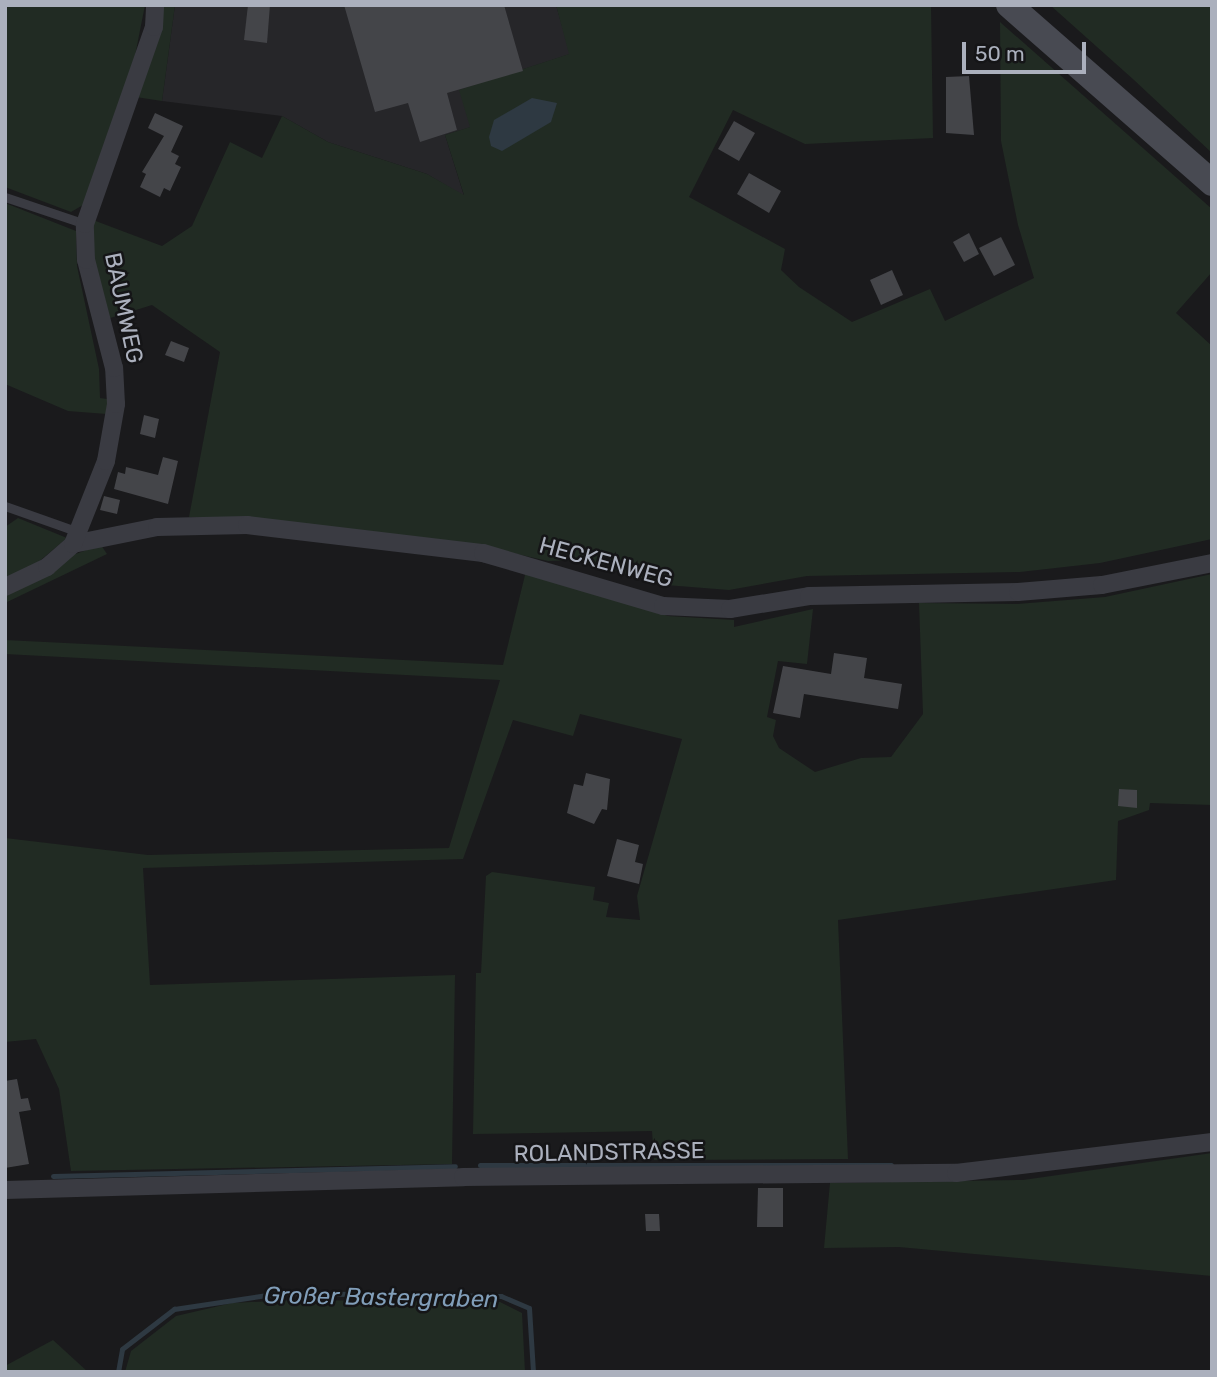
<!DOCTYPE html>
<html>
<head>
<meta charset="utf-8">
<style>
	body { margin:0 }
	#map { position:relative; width:1217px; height:1377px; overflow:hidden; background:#1a1a1c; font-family:Rubik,sans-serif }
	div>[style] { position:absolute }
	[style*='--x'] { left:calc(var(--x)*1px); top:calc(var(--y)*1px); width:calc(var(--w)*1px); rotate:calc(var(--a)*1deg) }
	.built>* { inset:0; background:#262629 }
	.green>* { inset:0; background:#212b23 }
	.water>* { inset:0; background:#2e3942 }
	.stream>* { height:5px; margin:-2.5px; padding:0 2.5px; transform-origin:2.5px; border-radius:2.5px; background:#2e3942 }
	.building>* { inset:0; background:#444549 }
	.lane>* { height:9px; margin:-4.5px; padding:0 4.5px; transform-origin:4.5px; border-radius:4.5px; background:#3a3b42 }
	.street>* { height:18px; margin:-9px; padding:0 9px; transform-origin:9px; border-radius:9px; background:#3a3b42 }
	.secondary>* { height:26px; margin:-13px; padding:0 13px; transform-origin:13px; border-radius:13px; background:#484a52 }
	span { translate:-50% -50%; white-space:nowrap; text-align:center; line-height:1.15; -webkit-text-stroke:5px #151517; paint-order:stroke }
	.street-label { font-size:23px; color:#abb0bd }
	.water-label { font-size:24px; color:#819eb9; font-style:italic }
	.frame { position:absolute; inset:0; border:7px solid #abb0bd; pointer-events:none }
	.scale { position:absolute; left:962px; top:42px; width:124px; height:32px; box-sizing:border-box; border:4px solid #abb0bd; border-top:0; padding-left:9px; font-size:21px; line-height:24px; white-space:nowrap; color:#abb0bd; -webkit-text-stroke:5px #151517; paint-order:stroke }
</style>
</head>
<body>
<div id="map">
	<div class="built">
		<i style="clip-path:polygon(175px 5px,556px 5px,570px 54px,524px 69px,471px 127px,445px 135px,464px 196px,427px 174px,328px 142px,282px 116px,162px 101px)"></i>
	</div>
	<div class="green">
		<i style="clip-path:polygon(5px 5px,145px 5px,134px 61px,83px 205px,71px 212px,5px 187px)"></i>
		<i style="clip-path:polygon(161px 5px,175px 5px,162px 101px,136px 97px)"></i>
		<i style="clip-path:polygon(556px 5px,931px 5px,933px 138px,805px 144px,733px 110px,689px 197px,785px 249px,781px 270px,799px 287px,852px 322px,930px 289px,945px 321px,1034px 278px,1018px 225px,1001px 141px,1000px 22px,1212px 209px,1212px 272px,1176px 313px,1212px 346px,1212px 539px,1100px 563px,1020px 572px,807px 576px,729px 590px,666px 585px,578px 560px,548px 561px,485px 547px,246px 518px,189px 517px,220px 352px,152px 305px,107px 319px,94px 265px,93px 220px,162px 246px,192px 226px,230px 142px,262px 158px,282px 116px,328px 142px,427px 174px,464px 195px,445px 135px,470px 127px,459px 90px,569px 54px)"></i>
		<i style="clip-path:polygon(1050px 5px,1212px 5px,1212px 153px,1134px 80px)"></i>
		<i style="clip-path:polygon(5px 203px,76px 231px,77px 266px,99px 369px,100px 398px,107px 399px,107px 414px,68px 411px,5px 384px)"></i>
		<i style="clip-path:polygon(18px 518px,67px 538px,36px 564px,5px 579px,5px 527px)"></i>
		<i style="clip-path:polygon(101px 545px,107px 554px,5px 603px,5px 592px,67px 557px)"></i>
		<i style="clip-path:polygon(526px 571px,668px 616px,734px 620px,734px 627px,813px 609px,807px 664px,778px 661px,767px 717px,776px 720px,773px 736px,779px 748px,815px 772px,861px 758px,891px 757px,923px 714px,919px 603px,1017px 604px,1105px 597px,1212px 574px,1212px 805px,1150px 803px,1149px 810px,1118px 821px,1116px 880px,838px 920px,848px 1159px,654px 1160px,652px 1131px,473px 1134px,476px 973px,481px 973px,486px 876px,492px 872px,595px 887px,593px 900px,609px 903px,606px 917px,640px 920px,637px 896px,682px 739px,580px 714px,573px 736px,513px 720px,463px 859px,143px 868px,150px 985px,455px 975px,452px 1164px,71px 1171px,59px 1089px,36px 1039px,5px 1042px,5px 838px,148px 855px,449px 848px,500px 680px,5px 654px,5px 640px,503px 665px)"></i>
		<i style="clip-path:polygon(1212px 1153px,1212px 1276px,899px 1247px,824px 1248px,830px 1183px,1023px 1180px)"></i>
		<i style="clip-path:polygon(294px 1300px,500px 1302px,522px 1313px,525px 1372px,125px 1372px,131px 1351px,176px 1316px,232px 1303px)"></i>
		<i style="clip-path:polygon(53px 1340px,88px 1372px,5px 1372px,5px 1366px)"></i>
	</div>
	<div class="water">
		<i style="clip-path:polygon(532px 98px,557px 103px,551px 122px,502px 151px,491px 146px,489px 137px,494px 120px)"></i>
	</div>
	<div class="stream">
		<i style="--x:480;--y:1165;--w:411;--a:0"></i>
		<i style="--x:53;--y:1176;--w:402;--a:-1.4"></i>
		<i style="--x:118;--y:1372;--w:23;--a:-80"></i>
		<i style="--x:122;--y:1349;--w:66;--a:-37.6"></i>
		<i style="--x:174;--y:1309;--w:107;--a:-8.6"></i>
		<i style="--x:280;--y:1293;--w:221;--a:0.8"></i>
		<i style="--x:501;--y:1296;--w:30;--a:23"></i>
		<i style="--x:529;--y:1308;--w:64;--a:86.4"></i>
	</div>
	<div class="building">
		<i style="clip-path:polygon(248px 5px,270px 5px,267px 43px,244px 40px)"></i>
		<i style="clip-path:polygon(344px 5px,504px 5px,523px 71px,447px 93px,457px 130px,420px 142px,408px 103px,375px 112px)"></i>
		<i style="clip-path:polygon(969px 76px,974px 135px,946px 133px,946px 77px)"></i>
		<i style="clip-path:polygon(155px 113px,183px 126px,171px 152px,179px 156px,175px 164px,181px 167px,170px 191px,164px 188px,160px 197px,140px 187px,146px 174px,142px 172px,164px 136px,148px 128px)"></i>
		<i style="clip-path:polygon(734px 121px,755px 133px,739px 161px,718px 149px)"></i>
		<i style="clip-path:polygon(749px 173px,781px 191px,769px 213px,737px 194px)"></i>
		<i style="clip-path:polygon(969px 233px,979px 254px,964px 262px,953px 242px)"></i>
		<i style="clip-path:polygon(1001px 237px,1015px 265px,994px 276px,979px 248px)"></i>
		<i style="clip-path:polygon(892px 270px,903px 295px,881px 305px,870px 280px)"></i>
		<i style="clip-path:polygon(171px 341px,189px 348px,184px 362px,165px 355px)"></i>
		<i style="clip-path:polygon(144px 415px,159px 419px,155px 438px,140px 434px)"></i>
		<i style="clip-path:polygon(163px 457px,178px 461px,168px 504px,114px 489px,118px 472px,125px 474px,126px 467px,158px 475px)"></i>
		<i style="clip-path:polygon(104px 496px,120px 500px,117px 514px,100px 510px)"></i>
		<i style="clip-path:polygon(834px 653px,867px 658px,864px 678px,902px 684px,898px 709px,804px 694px,800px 718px,773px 713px,783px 666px,831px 674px)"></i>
		<i style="clip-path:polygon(586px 773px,610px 779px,607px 810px,602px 809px,594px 824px,567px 813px,574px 784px,583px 786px)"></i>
		<i style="clip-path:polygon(1119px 789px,1137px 790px,1137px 808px,1118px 806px)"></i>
		<i style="clip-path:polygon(617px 839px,639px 845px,635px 862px,643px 864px,639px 884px,607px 876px)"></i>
		<i style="clip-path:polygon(17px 1079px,21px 1099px,28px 1098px,31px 1110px,19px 1112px,29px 1164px,5px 1168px,5px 1081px)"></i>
		<i style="clip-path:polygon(758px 1188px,783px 1188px,783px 1227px,757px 1227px)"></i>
		<i style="clip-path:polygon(645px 1214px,659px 1214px,660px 1231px,646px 1231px)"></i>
	</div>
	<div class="lane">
		<i style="--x:5;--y:197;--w:84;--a:18.6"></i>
		<i style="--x:5;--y:506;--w:78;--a:19.4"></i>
	</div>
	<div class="street">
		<i style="--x:73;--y:544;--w:86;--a:-11.4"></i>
		<i style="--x:157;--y:527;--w:90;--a:-1.3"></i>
		<i style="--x:247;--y:525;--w:238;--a:6.8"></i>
		<i style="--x:483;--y:553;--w:188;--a:16.4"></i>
		<i style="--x:663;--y:606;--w:67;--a:2.6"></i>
		<i style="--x:730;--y:609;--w:80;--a:-9.3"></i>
		<i style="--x:809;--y:596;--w:209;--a:-1.1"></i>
		<i style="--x:1018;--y:592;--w:84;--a:-4.8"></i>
		<i style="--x:1102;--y:585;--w:112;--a:-11.3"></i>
		<i style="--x:5;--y:587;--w:47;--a:-25.5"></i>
		<i style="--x:47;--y:567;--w:35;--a:-41"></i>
		<i style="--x:73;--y:544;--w:89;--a:-68.3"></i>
		<i style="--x:106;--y:461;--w:58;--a:-80"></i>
		<i style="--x:116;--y:404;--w:36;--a:-93"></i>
		<i style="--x:114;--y:368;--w:112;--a:-104.5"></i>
		<i style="--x:86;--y:260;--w:36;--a:-92"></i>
		<i style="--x:85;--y:224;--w:209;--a:-70.7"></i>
		<i style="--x:154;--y:27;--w:22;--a:-87"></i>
		<i style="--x:5;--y:1190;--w:458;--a:-1.6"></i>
		<i style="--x:463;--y:1177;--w:493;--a:-0.5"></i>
		<i style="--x:956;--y:1173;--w:258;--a:-6.9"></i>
	</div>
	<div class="secondary">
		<i style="--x:1009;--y:5;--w:270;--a:41.2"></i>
	</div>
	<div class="street-label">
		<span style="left:124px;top:308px;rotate:78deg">BAUMWEG</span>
		<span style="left:606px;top:562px;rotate:15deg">HECKENWEG</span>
		<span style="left:609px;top:1152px;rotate:-1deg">ROLANDSTRASSE</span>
	</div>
	<div class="water-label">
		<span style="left:381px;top:1298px;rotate:1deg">Großer Bastergraben</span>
	</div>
	<div class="frame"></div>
	<div class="scale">50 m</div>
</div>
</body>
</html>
